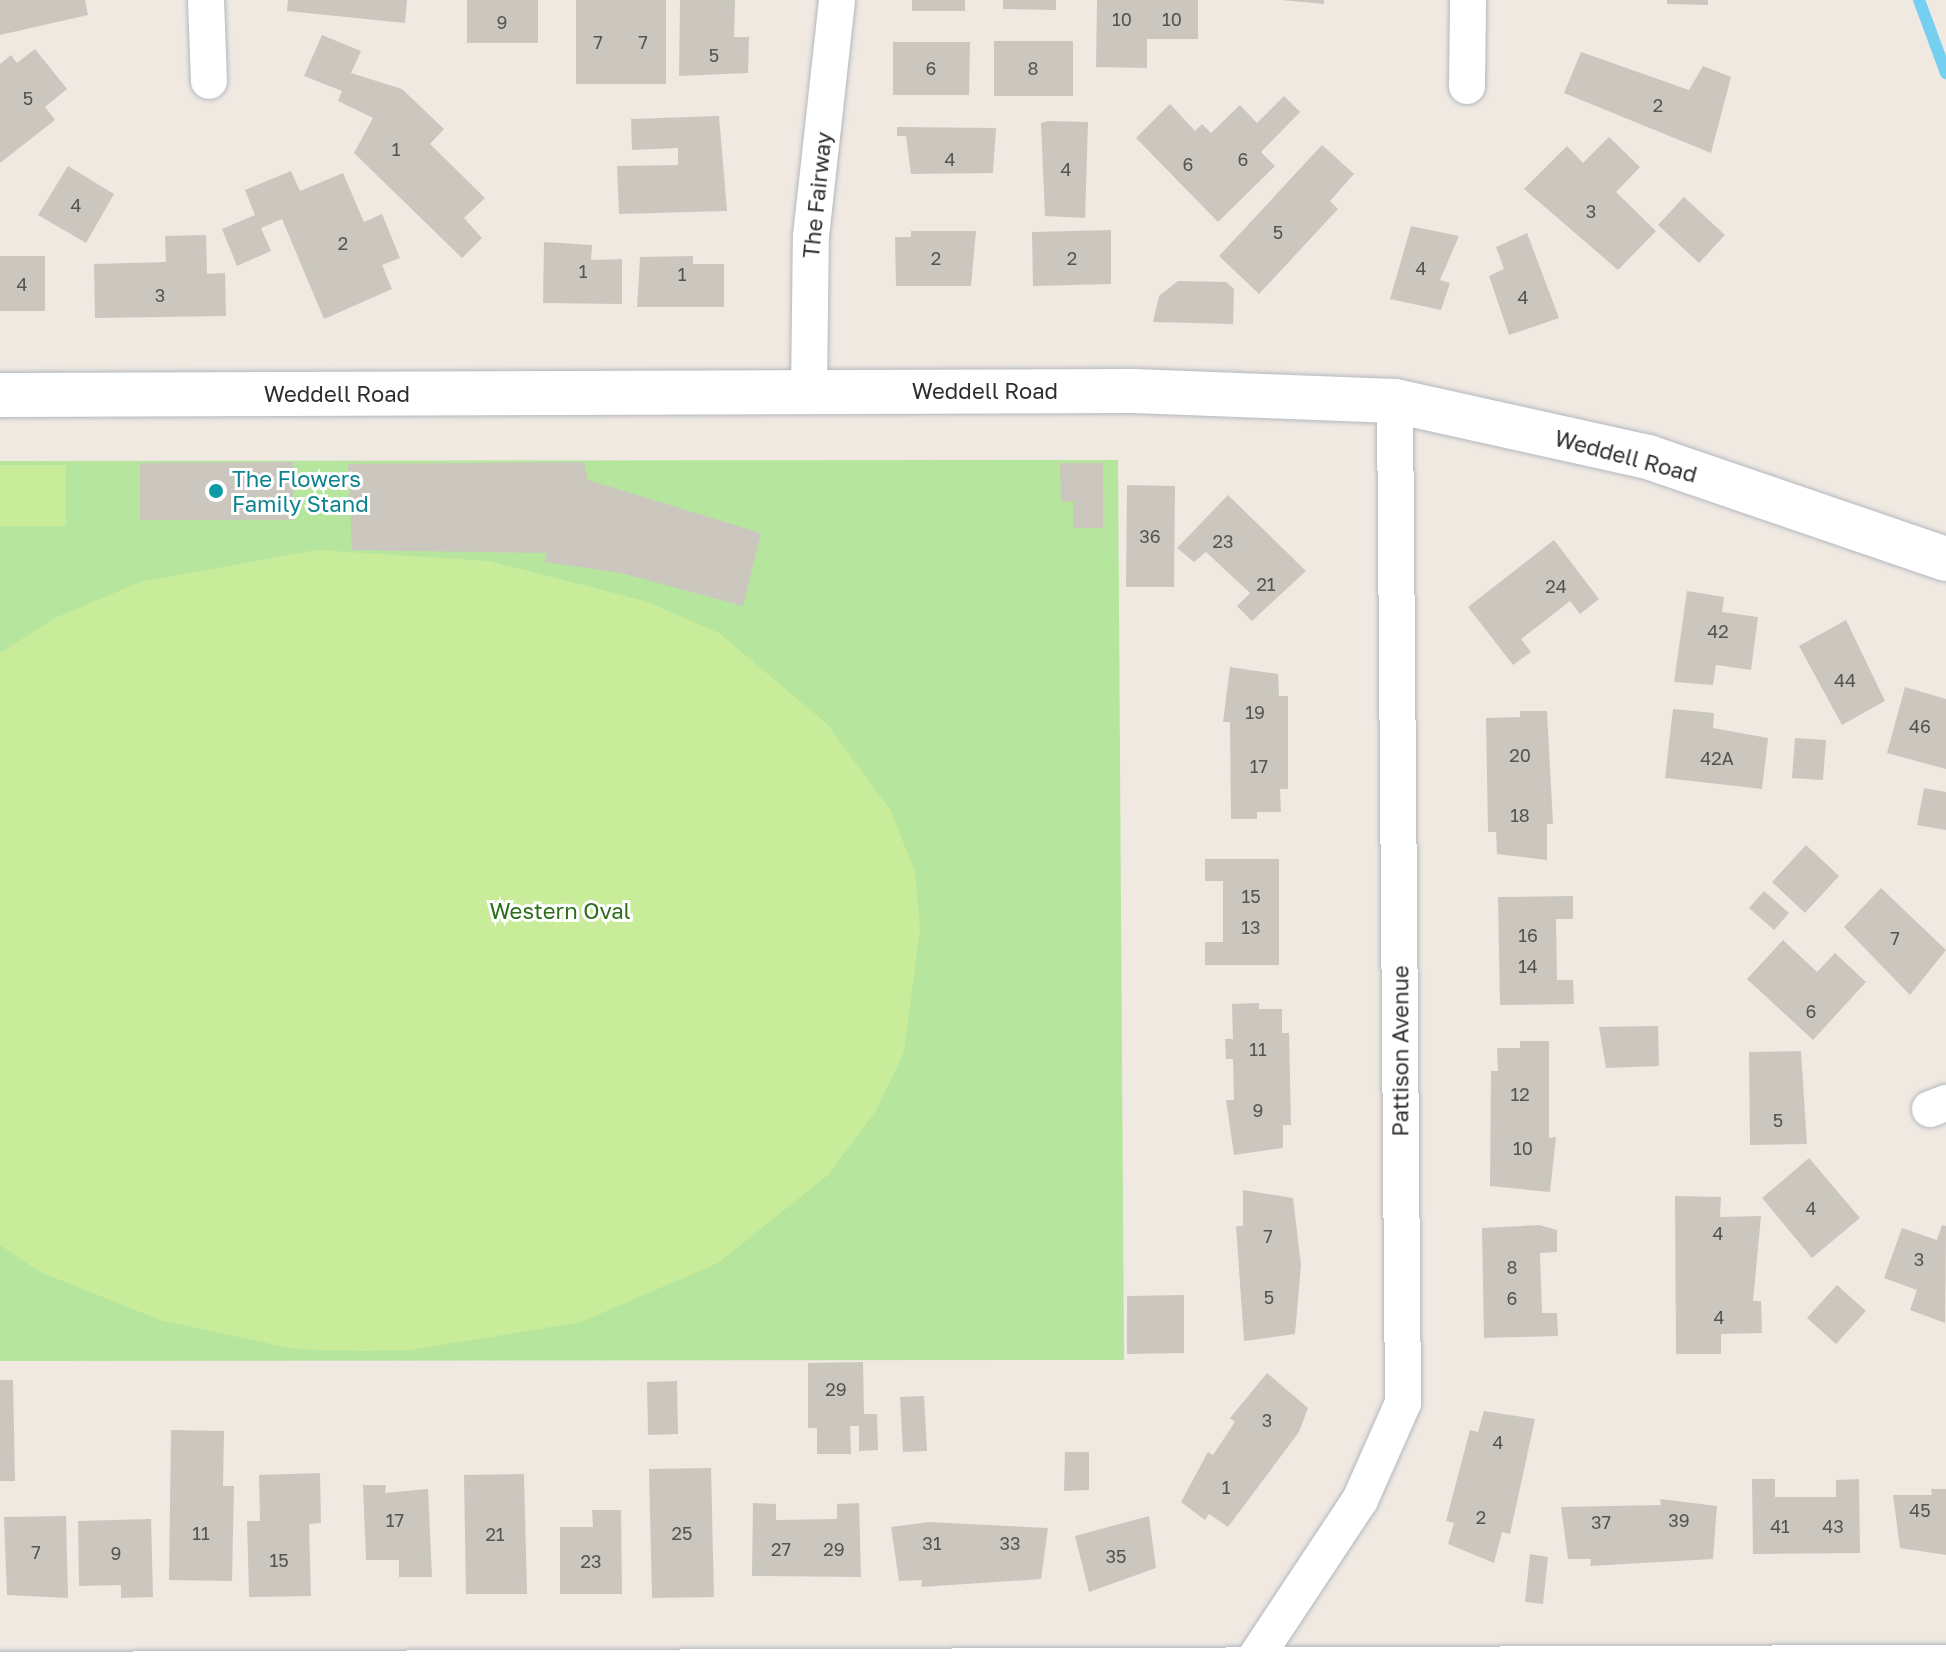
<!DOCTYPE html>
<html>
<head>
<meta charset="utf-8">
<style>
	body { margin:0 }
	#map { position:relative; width:1946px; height:1677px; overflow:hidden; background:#efe9e1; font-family:"Golos Text",sans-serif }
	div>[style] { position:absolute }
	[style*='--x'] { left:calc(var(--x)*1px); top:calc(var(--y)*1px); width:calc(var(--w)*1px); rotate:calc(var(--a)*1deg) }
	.green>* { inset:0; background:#b6e59e }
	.pitch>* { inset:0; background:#c9ec9a }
	.stream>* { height:12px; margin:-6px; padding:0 6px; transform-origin:6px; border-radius:6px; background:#75cff0 }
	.building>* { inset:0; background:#cbc7bf }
	.roads { filter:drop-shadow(0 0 2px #b4b7c1) drop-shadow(0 0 2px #b4b7c1) }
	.minor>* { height:36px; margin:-18px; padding:0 18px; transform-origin:18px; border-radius:18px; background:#fff }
	.tertiary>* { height:44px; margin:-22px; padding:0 22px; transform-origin:22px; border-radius:22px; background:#fff }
	.dots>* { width:22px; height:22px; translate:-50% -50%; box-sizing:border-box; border:4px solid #fff; border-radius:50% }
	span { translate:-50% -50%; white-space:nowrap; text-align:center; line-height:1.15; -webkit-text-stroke:6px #fff; paint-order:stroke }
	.number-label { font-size:18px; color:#555452 }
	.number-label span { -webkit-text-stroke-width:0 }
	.street-label { font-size:22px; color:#2e2e2e }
	.culture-label { font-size:22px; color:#0d838f }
	.left { translate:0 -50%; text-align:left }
	.park-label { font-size:22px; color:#2c6e1b }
</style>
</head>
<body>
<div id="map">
	<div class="green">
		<i style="clip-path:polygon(1118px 460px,1124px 1360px,0 1361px,0 461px)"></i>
	</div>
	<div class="pitch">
		<i style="clip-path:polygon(0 465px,66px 465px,66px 526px,0 526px)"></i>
		<i style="clip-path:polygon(316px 550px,489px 561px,645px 601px,719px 633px,827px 724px,891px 811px,915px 872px,920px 929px,904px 1052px,876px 1111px,828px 1175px,718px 1263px,581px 1322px,411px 1350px,361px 1351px,294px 1349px,160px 1320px,40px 1272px,0 1245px,0 653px,55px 618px,140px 582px)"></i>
	</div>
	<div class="stream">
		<i style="--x:1919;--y:0;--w:78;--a:69.7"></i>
	</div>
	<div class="building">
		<i style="clip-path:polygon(0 0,85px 0,88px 15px,0 35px)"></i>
		<i style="clip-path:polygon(288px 0,407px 0,405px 23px,287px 11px)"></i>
		<i style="clip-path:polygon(467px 0,538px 0,538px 43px,467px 43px)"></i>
		<i style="clip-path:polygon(576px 0,666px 0,666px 84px,576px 84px)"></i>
		<i style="clip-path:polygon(680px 0,735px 0,734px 37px,749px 37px,748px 73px,679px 76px)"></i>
		<i style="clip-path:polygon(912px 0,965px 0,965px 11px,912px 11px)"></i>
		<i style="clip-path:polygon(1003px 0,1056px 0,1056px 10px,1003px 9px)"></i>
		<i style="clip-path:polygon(1097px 0,1198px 0,1198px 39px,1147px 39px,1147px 68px,1096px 67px)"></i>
		<i style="clip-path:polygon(1281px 0,1324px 0,1324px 4px)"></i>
		<i style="clip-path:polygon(1667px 0,1708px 0,1708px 5px,1667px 4px)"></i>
		<i style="clip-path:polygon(322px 35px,361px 51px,351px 73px,402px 89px,444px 129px,430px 144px,485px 198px,464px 218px,482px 238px,462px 258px,354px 153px,373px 118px,338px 101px,342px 91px,304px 76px)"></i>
		<i style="clip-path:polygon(994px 41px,1073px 41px,1073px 96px,994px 96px)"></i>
		<i style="clip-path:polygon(893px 42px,970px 42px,969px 95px,893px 95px)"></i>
		<i style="clip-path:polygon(35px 49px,67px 89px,45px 107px,55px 120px,0 163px,0 64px,11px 55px,17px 63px)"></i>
		<i style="clip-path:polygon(1581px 52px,1689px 90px,1703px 66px,1731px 77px,1711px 153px,1564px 93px)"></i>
		<i style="clip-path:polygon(1284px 96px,1300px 112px,1261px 152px,1275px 166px,1218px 222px,1136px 138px,1170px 104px,1195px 131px,1202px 124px,1211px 133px,1240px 105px,1257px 123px)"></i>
		<i style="clip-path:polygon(719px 116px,727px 211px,619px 214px,617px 166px,678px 165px,678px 148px,632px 150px,631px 119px)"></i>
		<i style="clip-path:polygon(1048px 121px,1088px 122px,1085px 218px,1045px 216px,1041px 123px)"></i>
		<i style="clip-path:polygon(897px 127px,996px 128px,993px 173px,911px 174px,906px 136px,897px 136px)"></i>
		<i style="clip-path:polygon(1609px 137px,1640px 167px,1616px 192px,1656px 231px,1618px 270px,1524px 189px,1567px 146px,1583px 163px)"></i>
		<i style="clip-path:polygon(1322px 145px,1354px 174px,1330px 201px,1338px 209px,1259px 294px,1219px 256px)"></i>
		<i style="clip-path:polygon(68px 166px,114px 194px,86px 243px,38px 215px)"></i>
		<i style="clip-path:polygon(291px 171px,300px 191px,343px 173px,364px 222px,382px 214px,400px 258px,382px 265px,392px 289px,324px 319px,282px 219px,261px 228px,271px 251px,237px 266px,222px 229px,255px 215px,245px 190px)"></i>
		<i style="clip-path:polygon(1684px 197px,1725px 235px,1699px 263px,1658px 225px)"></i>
		<i style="clip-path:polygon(1411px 226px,1459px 236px,1440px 280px,1450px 283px,1441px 310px,1390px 299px)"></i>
		<i style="clip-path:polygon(1111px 230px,1111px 284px,1033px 286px,1032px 232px)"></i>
		<i style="clip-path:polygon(911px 231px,976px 231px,971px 286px,896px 286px,895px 237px,911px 237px)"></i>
		<i style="clip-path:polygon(1527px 233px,1559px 318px,1509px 335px,1489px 276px,1504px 269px,1496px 247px)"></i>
		<i style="clip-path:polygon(206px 235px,207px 274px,225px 273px,226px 316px,95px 318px,94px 264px,166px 262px,165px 236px)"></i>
		<i style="clip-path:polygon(544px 242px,592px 245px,591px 260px,622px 259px,622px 304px,543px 303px)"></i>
		<i style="clip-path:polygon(0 256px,45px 256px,45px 311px,0 311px)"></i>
		<i style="clip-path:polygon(693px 256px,693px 264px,724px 264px,724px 307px,637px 307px,640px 257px)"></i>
		<i style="clip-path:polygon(1178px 281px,1226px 282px,1234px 289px,1233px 324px,1153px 322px,1159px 296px)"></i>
		<i style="clip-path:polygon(293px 462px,293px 520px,140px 520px,140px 463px)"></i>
		<i style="clip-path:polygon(584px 462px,588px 480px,761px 533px,743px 606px,621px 573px,544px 562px,547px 553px,352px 550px,348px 464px)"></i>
		<i style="clip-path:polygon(1060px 463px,1103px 463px,1103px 528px,1073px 528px,1073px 501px,1061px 502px)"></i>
		<i style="clip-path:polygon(1127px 485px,1175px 486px,1174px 587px,1126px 587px)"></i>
		<i style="clip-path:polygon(1228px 495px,1306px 571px,1252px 621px,1237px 606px,1250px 593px,1206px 552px,1194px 562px,1177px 548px)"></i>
		<i style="clip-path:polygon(1554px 540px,1599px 599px,1580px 614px,1570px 601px,1547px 619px,1521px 639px,1531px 652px,1513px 665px,1468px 607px)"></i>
		<i style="clip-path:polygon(1687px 591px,1724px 597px,1722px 612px,1758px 617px,1751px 670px,1716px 665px,1713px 685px,1674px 682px)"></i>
		<i style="clip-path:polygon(1846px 620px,1885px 701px,1842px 725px,1799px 646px)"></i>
		<i style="clip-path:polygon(1230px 667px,1278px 674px,1279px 696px,1288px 696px,1288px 789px,1280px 789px,1281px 812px,1257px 812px,1257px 819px,1231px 819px,1230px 722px,1223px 722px)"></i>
		<i style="clip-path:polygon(1905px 687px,1946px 699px,1946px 769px,1887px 753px)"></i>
		<i style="clip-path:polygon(1673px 709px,1714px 713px,1713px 728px,1768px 738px,1762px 789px,1665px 778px)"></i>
		<i style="clip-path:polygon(1520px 711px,1547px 711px,1553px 824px,1547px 824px,1547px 860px,1497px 854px,1496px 832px,1488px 832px,1486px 718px,1520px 717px)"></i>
		<i style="clip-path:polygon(1795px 738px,1826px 740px,1823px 780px,1792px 778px)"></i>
		<i style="clip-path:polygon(1924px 788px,1946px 792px,1946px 830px,1917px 825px)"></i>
		<i style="clip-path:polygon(1806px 845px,1839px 876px,1805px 913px,1772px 882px)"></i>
		<i style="clip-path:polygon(1205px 859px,1279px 859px,1279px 965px,1205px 965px,1205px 942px,1223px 942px,1223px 881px,1205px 881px)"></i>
		<i style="clip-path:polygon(1881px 888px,1946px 950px,1910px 995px,1844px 927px)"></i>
		<i style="clip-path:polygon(1764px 891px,1789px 913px,1774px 930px,1749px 908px)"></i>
		<i style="clip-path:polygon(1573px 896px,1573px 919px,1556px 919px,1557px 980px,1573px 980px,1574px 1004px,1500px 1005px,1498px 897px)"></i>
		<i style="clip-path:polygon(1783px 940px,1817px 972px,1835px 953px,1866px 982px,1813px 1040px,1747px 979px)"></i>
		<i style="clip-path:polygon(1259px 1003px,1259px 1009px,1282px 1009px,1282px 1033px,1289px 1033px,1291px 1125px,1283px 1125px,1283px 1148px,1234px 1155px,1226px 1100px,1234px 1100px,1233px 1059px,1226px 1059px,1225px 1039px,1233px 1039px,1232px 1004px)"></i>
		<i style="clip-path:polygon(1658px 1026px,1659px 1066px,1606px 1068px,1599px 1027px)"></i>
		<i style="clip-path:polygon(1520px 1041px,1549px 1041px,1549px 1138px,1556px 1137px,1550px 1192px,1490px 1186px,1491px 1071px,1498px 1071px,1497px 1048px,1520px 1048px)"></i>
		<i style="clip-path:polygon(1801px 1051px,1807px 1144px,1750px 1145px,1749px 1052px)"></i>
		<i style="clip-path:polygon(1809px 1158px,1860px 1218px,1812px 1258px,1762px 1198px)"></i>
		<i style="clip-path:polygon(1243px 1190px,1293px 1198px,1301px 1265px,1295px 1334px,1244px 1341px,1236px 1226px,1243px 1226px)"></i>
		<i style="clip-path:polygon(1675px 1196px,1721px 1197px,1720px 1217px,1761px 1216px,1753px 1301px,1761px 1301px,1762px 1333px,1721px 1334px,1721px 1354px,1676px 1354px)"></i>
		<i style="clip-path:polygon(1539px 1225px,1557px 1230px,1557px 1252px,1540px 1253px,1542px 1313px,1557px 1313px,1558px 1336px,1484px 1338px,1482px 1228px)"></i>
		<i style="clip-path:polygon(1942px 1225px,1946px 1226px,1945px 1323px,1910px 1310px,1917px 1290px,1884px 1278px,1902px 1228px,1937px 1240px)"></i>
		<i style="clip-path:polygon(1837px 1285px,1866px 1311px,1836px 1344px,1807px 1318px)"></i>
		<i style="clip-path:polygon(1184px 1295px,1184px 1353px,1127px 1354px,1127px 1296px)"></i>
		<i style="clip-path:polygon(863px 1362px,864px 1414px,877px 1414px,878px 1450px,859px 1451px,859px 1426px,850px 1426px,851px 1454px,817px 1454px,817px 1428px,808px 1428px,808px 1363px)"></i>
		<i style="clip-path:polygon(1267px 1373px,1308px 1408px,1299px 1432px,1228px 1527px,1209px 1514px,1205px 1520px,1181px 1502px,1208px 1452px,1213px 1455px,1235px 1422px,1230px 1418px)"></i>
		<i style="clip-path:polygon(0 1380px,13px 1380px,15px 1481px,0 1481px)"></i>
		<i style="clip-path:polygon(677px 1381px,678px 1434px,648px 1435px,647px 1382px)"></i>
		<i style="clip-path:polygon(924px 1396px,927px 1451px,903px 1452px,900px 1397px)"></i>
		<i style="clip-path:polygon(1484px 1411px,1535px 1419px,1510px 1534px,1502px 1532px,1494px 1563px,1448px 1544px,1454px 1523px,1446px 1521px,1470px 1430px,1478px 1432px)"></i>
		<i style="clip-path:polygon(171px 1430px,224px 1431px,223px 1486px,234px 1486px,232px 1581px,169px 1580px)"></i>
		<i style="clip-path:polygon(1065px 1452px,1089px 1452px,1089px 1490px,1064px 1491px)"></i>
		<i style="clip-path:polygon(711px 1468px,714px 1597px,652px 1598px,649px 1469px)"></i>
		<i style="clip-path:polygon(320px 1473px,321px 1523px,309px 1524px,311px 1596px,249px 1597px,247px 1521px,260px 1521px,259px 1475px)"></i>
		<i style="clip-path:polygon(524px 1474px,527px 1594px,466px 1594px,464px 1475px)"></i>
		<i style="clip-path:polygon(1752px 1479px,1775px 1479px,1775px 1497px,1836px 1497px,1836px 1480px,1859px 1479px,1860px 1553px,1753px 1554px)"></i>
		<i style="clip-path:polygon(363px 1485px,386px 1485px,385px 1493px,428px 1489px,432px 1577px,399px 1577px,399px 1560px,366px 1560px)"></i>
		<i style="clip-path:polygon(1931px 1489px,1946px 1489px,1946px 1555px,1900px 1548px,1893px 1495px,1932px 1495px)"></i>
		<i style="clip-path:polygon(1660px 1499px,1717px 1506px,1713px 1559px,1590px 1566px,1591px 1559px,1568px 1559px,1561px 1507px,1661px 1505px)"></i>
		<i style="clip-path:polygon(753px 1503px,776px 1504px,776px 1520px,837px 1519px,837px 1504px,859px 1503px,861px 1577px,752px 1576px)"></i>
		<i style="clip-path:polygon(592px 1510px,621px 1510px,622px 1594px,560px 1594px,560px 1527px,593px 1527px)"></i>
		<i style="clip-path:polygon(66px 1516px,68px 1598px,7px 1595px,4px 1517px)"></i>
		<i style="clip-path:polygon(1149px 1516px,1156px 1568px,1089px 1592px,1075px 1536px)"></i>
		<i style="clip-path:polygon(151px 1519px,153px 1597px,121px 1598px,121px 1585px,79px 1586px,78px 1521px)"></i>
		<i style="clip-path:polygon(929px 1522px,1048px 1528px,1041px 1579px,921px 1587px,922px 1580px,899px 1581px,891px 1527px)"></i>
		<i style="clip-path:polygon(1530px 1554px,1548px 1557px,1543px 1604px,1525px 1602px)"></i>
	</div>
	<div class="roads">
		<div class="minor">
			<i style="--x:206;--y:0;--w:81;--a:87.9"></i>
			<i style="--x:1467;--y:86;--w:86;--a:-89.3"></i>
			<i style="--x:809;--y:391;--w:155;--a:-89.3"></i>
			<i style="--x:811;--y:236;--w:237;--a:-83.7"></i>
			<i style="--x:1930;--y:1109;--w:17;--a:-21"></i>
			<i style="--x:1254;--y:1660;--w:192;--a:-56.5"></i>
			<i style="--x:1360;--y:1500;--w:106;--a:-66.1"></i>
			<i style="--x:1403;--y:1403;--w:1002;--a:-90.46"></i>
			<i style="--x:0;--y:1670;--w:1946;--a:-0.21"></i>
		</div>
		<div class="tertiary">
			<i style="--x:0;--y:395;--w:1134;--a:-0.2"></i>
			<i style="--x:1134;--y:391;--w:261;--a:2.2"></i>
			<i style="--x:1395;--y:401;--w:259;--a:12.5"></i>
			<i style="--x:1648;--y:457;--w:315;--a:18.9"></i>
		</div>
	</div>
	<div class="dots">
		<i style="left:216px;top:491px;background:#0f9aa8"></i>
	</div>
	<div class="number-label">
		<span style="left:1122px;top:19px">10</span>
		<span style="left:1172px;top:19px">10</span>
		<span style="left:502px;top:22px">9</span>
		<span style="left:598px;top:42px">7</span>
		<span style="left:643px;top:42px">7</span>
		<span style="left:714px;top:55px">5</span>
		<span style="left:931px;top:68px">6</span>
		<span style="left:1033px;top:68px">8</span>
		<span style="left:28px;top:98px">5</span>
		<span style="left:1658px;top:105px">2</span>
		<span style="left:396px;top:149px">1</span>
		<span style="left:950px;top:159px">4</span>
		<span style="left:1243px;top:159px">6</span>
		<span style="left:1188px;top:164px">6</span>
		<span style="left:1066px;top:169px">4</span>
		<span style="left:76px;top:205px">4</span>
		<span style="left:1591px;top:211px">3</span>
		<span style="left:1278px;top:232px">5</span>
		<span style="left:343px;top:243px">2</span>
		<span style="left:936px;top:258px">2</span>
		<span style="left:1072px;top:258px">2</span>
		<span style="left:1421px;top:268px">4</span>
		<span style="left:583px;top:271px">1</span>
		<span style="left:682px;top:274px">1</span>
		<span style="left:22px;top:284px">4</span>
		<span style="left:160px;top:295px">3</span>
		<span style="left:1523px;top:297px">4</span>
		<span style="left:1150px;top:536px">36</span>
		<span style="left:1223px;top:541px">23</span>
		<span style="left:1266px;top:584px">21</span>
		<span style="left:1556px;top:586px">24</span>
		<span style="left:1718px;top:631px">42</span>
		<span style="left:1845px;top:680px">44</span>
		<span style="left:1255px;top:712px">19</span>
		<span style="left:1920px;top:726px">46</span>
		<span style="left:1520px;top:755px">20</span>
		<span style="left:1717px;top:758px">42A</span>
		<span style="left:1259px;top:766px">17</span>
		<span style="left:1520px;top:815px">18</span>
		<span style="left:1251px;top:896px">15</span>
		<span style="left:1251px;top:927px">13</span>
		<span style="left:1528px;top:935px">16</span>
		<span style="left:1895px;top:938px">7</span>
		<span style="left:1528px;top:966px">14</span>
		<span style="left:1811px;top:1011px">6</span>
		<span style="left:1258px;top:1049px">11</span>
		<span style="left:1520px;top:1094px">12</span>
		<span style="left:1258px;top:1110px">9</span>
		<span style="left:1778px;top:1120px">5</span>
		<span style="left:1523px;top:1148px">10</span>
		<span style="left:1811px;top:1208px">4</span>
		<span style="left:1718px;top:1233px">4</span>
		<span style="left:1268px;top:1236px">7</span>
		<span style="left:1919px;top:1259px">3</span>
		<span style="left:1512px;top:1267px">8</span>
		<span style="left:1269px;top:1297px">5</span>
		<span style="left:1512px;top:1298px">6</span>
		<span style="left:1719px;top:1317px">4</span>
		<span style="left:836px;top:1389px">29</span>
		<span style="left:1267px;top:1420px">3</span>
		<span style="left:1498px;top:1442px">4</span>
		<span style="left:1226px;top:1487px">1</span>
		<span style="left:1920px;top:1510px">45</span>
		<span style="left:1481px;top:1517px">2</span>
		<span style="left:395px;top:1520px">17</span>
		<span style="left:1679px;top:1520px">39</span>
		<span style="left:1601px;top:1522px">37</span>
		<span style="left:1780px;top:1526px">41</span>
		<span style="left:1833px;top:1526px">43</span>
		<span style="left:201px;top:1533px">11</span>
		<span style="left:682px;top:1533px">25</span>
		<span style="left:495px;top:1534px">21</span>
		<span style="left:932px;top:1543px">31</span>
		<span style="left:1010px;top:1543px">33</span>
		<span style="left:781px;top:1549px">27</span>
		<span style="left:834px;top:1549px">29</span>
		<span style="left:36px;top:1552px">7</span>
		<span style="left:116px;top:1553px">9</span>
		<span style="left:1116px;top:1556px">35</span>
		<span style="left:279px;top:1560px">15</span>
		<span style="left:591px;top:1561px">23</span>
	</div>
	<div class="street-label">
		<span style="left:817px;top:195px;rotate:-84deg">The Fairway</span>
		<span style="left:985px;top:391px">Weddell Road</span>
		<span style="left:337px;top:394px">Weddell Road</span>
		<span style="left:1626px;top:456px;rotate:15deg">Weddell Road</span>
		<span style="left:1400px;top:1051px;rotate:-90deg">Pattison Avenue</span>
	</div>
	<div class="culture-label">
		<span class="left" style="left:232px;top:491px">The Flowers<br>Family Stand</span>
	</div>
	<div class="park-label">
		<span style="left:560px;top:911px">Western Oval</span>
	</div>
</div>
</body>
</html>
